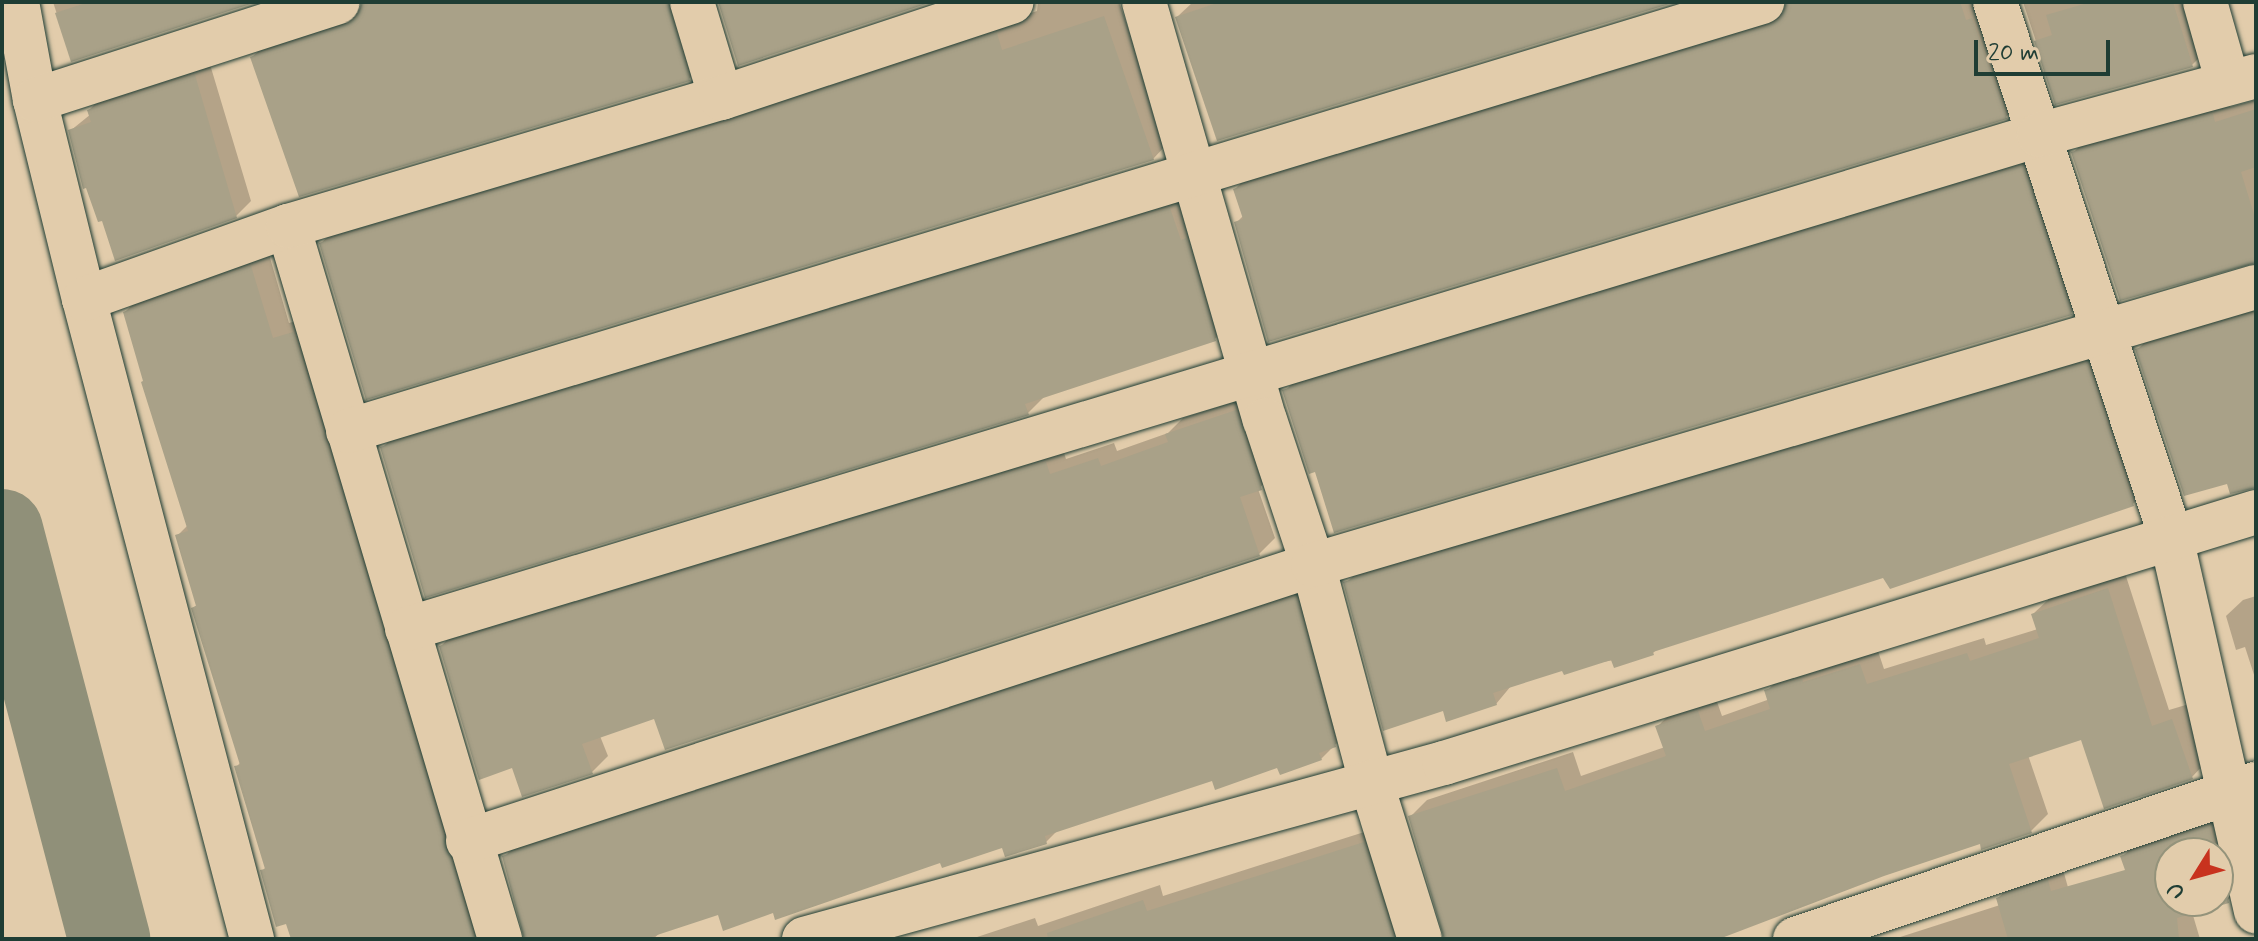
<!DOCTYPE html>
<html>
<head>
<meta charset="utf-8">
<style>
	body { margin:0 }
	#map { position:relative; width:2258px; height:941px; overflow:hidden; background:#e2ccab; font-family:Mynerve,sans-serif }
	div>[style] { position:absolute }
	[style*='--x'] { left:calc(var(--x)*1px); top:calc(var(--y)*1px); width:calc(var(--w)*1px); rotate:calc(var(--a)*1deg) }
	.shadow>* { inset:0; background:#0003 }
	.river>* { height:82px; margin:-41px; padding:0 41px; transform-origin:41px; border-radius:41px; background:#909079 }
	.building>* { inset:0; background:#a9a188 }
	.roads { filter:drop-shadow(0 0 2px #1f3d34) drop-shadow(0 0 2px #1f3d34) }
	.minor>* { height:44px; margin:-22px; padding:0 22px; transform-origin:22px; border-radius:22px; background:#e2ccab }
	span { translate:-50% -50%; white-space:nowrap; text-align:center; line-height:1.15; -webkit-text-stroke:6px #e2ccab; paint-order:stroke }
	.frame { position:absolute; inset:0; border:4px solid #1f3d34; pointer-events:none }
	.north { position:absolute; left:2154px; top:837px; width:80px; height:80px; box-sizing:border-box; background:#e2ccab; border:2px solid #94937b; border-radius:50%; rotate:233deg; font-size:22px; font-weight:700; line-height:32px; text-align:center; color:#1f3d34 }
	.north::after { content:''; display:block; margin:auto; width:28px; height:36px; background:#c8321e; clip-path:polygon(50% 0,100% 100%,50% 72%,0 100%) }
	.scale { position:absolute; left:1974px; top:40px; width:136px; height:36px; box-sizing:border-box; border:4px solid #1f3d34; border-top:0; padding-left:10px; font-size:24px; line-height:28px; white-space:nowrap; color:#1f3d34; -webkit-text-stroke:6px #e2ccab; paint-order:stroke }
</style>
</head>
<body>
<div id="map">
	<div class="shadow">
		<i style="clip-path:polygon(53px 2px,250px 2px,72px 60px)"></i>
		<i style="clip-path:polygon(364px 2px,686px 2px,704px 64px,689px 79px,252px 57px,268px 42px,365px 8px)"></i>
		<i style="clip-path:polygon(1038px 2px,1119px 2px,1168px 143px,1153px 159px,321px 243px,337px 228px,746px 107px,1037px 11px)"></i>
		<i style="clip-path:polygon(1193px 2px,1669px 2px,1177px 17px)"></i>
		<i style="clip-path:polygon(1788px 2px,1989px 2px,2021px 101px,2006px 117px,1236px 223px,1244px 215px,1235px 189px,1250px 174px,1787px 11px)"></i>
		<i style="clip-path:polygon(2023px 2px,2193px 2px,2207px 50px,2192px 65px,2056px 102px)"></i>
		<i style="clip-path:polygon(209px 61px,251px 201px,236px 216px,70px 131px,91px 114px,89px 110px,104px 95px)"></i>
		<i style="clip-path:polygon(2228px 99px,2230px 107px,2256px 100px,2256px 261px,2073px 153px,2088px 137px)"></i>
		<i style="clip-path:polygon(2038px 152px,2086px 298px,2071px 313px,1316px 469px,1285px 391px,1300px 375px)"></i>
		<i style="clip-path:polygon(1187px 192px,1232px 322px,1215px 339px,1046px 395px,1028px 413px,382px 448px,399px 431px)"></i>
		<i style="clip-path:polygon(268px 251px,289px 323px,310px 317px,498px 939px,294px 939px,262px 871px,266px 867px,236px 767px,241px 762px,193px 608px,198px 604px,178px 535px,188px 525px,125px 312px,141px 296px)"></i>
		<i style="clip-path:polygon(2256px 303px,2256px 476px,2138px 349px,2153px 334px)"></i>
		<i style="clip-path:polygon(2103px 348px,2149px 488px,2133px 504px,1884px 576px,1658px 648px,1653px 653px,1564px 669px,1511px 686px,1496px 704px,1444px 708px,1346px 583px,1362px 567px)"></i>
		<i style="clip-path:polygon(1252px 396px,1277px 472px,1258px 489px,1275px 538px,1259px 554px,656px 717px,600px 736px,608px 756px,592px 772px,514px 766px,441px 646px,457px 630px,1062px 447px,1066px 459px,1114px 443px,1117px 451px,1168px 433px,1183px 418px)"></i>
		<i style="clip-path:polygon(2125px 573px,2169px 710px,2189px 704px,2208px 760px,2192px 777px,2083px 738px,2028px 755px,2048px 814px,2031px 831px,1981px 842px,1694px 939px,1446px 939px,1410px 817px,1427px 800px,1573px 752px,1581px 776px,1665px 747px,1658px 726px,1674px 710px,1715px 696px,1722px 716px,1770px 699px,1767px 691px,1783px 674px,1877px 648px,1884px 669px,1984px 638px,1986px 645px,2038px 629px,2033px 614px,2050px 598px)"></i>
		<i style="clip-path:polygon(1312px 582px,1351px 729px,1321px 759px,1213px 778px,1058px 830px,1046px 842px,1003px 845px,941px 860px,774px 911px,719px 913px,661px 932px,653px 939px,525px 939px,504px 857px,520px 841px)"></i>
		<i style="clip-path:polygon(2256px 596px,2256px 681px,2245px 647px,2236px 650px,2226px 616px,2243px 600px)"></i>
		<i style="clip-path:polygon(evenodd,2226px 811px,2244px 884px,2227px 901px,2192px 912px,2200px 939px,1894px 939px,2000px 905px,1998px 898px,2015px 882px,2062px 866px,2069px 891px,2127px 872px,2122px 857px,2139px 840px,2226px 811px,2170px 853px,2218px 853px,2218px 901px,2170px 901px,2170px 853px)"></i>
		<i style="clip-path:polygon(1380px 827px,1419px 939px,971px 939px,1035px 918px,1038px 926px,1160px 885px,1163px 896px)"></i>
	</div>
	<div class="river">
		<i style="--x:2;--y:530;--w:423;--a:75.3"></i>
	</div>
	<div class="building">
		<i style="clip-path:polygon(89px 2px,257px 2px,71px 62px,55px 13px)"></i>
		<i style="clip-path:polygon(362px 2px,668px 2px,690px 81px,299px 197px,250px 57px,346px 25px,357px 18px)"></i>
		<i style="clip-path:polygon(718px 2px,932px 2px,738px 66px)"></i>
		<i style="clip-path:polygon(1220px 2px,1676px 2px,1217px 141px,1175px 17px)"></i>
		<i style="clip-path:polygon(1786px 2px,1960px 2px,1966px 20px,1972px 18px,2007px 119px,1268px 342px,1234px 222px,1243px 219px,1233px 189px,1769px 26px,1781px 18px)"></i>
		<i style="clip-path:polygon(2091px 2px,2173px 2px,2193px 67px,2055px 105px,2034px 41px,2052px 35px,2046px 15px)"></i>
		<i style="clip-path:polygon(1104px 16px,1154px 160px,366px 400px,319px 243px,729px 122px,997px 33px,1002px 50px)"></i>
		<i style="clip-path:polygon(195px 75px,237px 218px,115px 261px,102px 221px,98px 222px,86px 188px,83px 189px,68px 130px,91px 122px,87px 110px)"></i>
		<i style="clip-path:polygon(2256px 109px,2256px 167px,2241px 172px,2256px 221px,2256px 263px,2120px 301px,2071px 152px,2213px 114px,2215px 122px)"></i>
		<i style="clip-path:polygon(2023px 166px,2072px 315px,1334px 533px,1315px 472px,1309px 474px,1282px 390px)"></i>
		<i style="clip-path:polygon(1170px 208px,1181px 240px,1186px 238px,1216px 341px,1025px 404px,1029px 415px,425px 598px,380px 447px)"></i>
		<i style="clip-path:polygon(251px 266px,273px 338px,293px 332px,474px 938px,291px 939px,286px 924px,276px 927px,260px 870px,265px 869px,234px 766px,240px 765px,191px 608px,196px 606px,175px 535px,188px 531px,141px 382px,143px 381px,123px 312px)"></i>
		<i style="clip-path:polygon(2256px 313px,2256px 488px,2230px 494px,2227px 484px,2184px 496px,2135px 349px)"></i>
		<i style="clip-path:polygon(2087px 363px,2134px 506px,1890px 589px,1883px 578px,1653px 652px,1654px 655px,1614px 668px,1611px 660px,1564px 675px,1562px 671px,1493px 693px,1497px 705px,1446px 722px,1443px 711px,1383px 731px,1343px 582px)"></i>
		<i style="clip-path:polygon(1236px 410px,1262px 490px,1240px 497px,1260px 556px,665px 750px,654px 719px,582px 744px,593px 774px,522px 797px,512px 768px,479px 780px,439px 646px,1046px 462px,1050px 474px,1098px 458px,1101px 466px,1168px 442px,1165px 434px)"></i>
		<i style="clip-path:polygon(2108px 588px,2152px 726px,2172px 719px,2193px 779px,2104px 809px,2081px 740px,2009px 764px,2032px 833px,1981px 850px,1980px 844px,1884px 876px,1719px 939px,1444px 939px,1408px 816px,1557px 768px,1565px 791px,1666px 756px,1655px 726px,1698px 711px,1705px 731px,1770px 709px,1764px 690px,1802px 679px,1803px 682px,1860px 664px,1867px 684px,1967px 653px,1970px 661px,2039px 638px,2031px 614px)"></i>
		<i style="clip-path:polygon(1296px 597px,1336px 747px,1319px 753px,1322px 760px,1280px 775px,1277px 768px,1215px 790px,1212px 781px,1045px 836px,1047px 844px,1005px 857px,1002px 848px,942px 868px,940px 863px,775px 920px,773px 913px,723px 931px,718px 915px,645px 939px,524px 939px,502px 856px)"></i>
		<i style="clip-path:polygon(2209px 826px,2217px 853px,2170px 853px,2170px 901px,2218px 901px,2218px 857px,2229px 903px,2177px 918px,2179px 939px,2008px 939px,1996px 898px,2048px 880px,2051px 891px,2125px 870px,2120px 856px)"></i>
		<i style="clip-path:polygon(1364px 842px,1394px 939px,1048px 939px,1047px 933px,1143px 900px,1147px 911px)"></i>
	</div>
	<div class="roads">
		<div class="minor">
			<i style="--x:17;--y:2;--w:100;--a:79.6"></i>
			<i style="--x:35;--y:100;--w:205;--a:76.2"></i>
			<i style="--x:84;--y:299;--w:662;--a:75.29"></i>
			<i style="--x:692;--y:2;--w:100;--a:73.2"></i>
			<i style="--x:1144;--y:2;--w:435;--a:73.9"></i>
			<i style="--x:1265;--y:420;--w:153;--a:71.7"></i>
			<i style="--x:1313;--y:565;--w:225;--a:75"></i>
			<i style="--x:1371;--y:782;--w:164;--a:72.7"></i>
			<i style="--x:1995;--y:2;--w:563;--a:71.79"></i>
			<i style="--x:2171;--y:537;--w:384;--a:77.2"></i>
			<i style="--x:2205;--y:2;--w:84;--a:74.1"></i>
			<i style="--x:35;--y:100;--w:318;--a:-17.9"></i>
			<i style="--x:288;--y:226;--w:744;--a:73.44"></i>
			<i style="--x:84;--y:299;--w:217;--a:-19.7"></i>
			<i style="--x:288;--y:226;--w:452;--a:-16.5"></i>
			<i style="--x:721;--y:98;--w:306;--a:-18.3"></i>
			<i style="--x:348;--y:431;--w:1478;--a:-16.88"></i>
			<i style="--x:407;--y:629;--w:1705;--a:-16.84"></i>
			<i style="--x:2039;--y:135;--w:225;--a:-15.2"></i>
			<i style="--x:468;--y:841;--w:889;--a:-18.09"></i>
			<i style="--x:1313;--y:565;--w:983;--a:-16.43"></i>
			<i style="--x:804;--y:939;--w:664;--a:-15.38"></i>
			<i style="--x:1444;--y:763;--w:850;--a:-17.18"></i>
			<i style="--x:1795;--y:939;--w:486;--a:-18.6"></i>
		</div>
	</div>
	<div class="frame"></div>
	<div class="north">U</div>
	<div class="scale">20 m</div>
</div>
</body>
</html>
